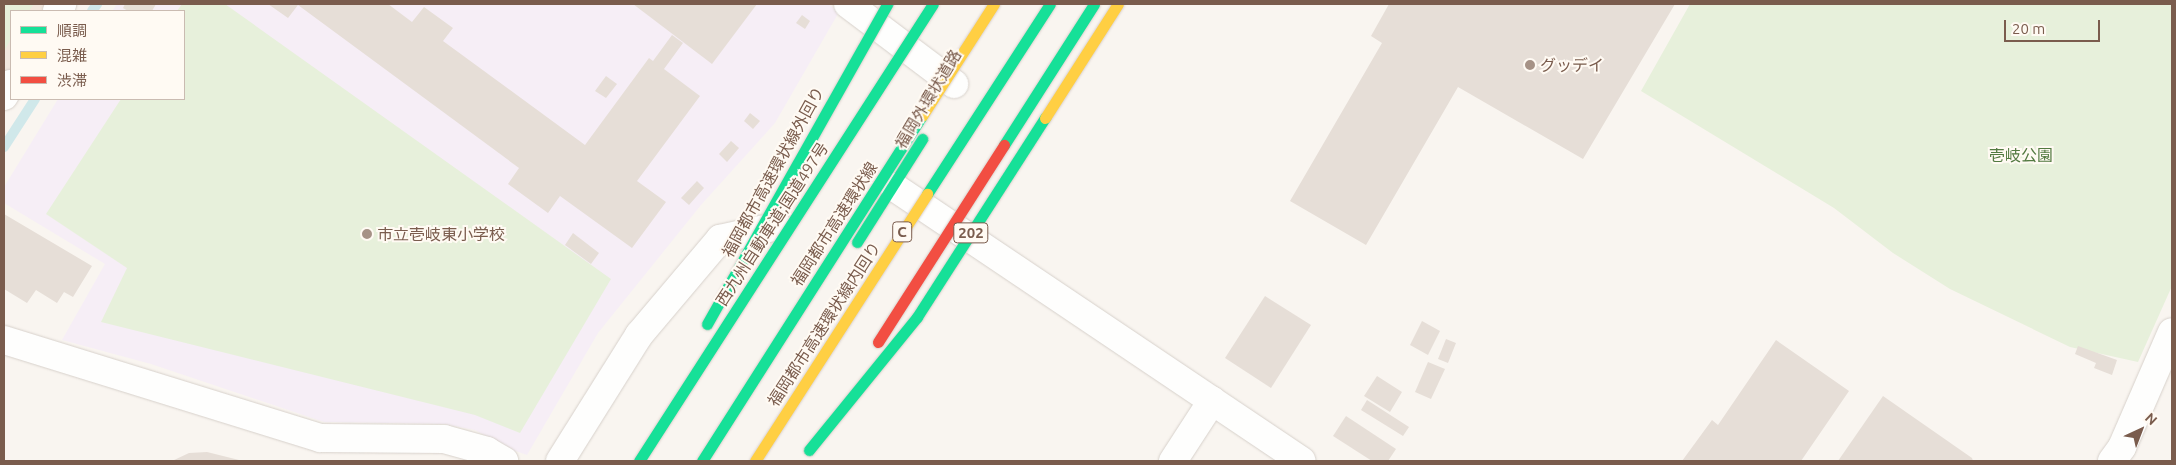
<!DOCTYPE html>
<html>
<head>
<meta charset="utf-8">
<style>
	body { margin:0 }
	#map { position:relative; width:2176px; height:465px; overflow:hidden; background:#f9f5f0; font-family:Ubuntu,"Noto Sans JP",sans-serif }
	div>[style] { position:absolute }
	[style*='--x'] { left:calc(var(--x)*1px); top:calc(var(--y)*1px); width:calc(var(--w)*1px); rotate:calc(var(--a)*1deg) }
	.residential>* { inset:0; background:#f2e8de }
	.education>* { inset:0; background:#f6eef6 }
	.green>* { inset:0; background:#e7f0db }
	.stream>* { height:10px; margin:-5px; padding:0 5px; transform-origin:5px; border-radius:5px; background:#d0e8ea }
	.building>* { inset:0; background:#e6ded7 }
	.roads { filter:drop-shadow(0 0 1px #d7d1cb) drop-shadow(0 0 1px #d7d1cb) }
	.street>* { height:28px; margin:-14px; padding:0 14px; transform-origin:14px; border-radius:14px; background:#fefefd }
	.fast>* { height:11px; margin:-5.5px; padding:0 5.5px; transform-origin:5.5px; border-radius:5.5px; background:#16e098 }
	.bridges { filter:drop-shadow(0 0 1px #dad1cc) drop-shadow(0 0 1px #dad1cc) }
	.fast-bridge>* { height:11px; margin:-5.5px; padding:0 5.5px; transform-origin:5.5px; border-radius:5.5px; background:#16e098 }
	.slow-bridge>* { height:11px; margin:-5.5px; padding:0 5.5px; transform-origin:5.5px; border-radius:5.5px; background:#ffcf43 }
	.jam-bridge>* { height:11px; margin:-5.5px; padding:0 5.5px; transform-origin:5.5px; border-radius:5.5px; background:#f24e42 }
	.dots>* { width:14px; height:14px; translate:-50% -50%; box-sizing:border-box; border:2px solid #fffaf3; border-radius:50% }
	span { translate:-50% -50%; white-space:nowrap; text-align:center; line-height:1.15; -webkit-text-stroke:4px #fffaf3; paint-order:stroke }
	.shield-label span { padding:1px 4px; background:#fffaf3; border:1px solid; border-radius:4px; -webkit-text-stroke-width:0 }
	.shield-label { font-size:15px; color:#7a5c4d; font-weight:700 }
	.poi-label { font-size:16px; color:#7a5c4d }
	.left { translate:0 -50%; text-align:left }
	.street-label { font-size:16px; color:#7a5c4d }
	.park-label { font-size:16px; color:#537a41 }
	.frame { position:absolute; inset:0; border:5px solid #7a5c4d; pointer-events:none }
	.legend { position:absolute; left:10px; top:10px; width:175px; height:90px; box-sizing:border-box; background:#fffaf3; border:1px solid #cabbb1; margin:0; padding:6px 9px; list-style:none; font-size:15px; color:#7a5c4d }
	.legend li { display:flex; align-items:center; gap:10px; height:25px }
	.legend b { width:25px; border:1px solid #cabbb1 }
	.north { position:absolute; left:2116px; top:405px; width:50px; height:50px; -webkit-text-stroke:4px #fffaf3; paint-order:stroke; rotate:43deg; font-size:14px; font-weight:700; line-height:20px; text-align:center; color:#7a5c4d }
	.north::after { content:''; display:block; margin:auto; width:18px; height:22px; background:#7a5c4d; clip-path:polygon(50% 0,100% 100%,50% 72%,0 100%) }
	.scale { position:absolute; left:2004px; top:20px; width:96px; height:22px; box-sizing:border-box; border:2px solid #7a5c4d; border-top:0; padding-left:6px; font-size:15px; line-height:18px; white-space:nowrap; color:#7a5c4d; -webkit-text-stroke:4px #fffaf3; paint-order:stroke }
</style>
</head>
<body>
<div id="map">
	<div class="residential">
		<i style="clip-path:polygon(4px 4px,52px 4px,47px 11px,11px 11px,11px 69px,4px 81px)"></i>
	</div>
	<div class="education">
		<i style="clip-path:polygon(117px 4px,828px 4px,839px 12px,775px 123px,701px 205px,598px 333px,527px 455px,507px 448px,475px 430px,444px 424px,324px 422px,151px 364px,62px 340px,105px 264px,4px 203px,4px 187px,58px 99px,184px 99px,184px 11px,112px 11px)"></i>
	</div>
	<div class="green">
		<i style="clip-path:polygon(4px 4px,34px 4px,29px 11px,11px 11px,11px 39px,4px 51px)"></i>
		<i style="clip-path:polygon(182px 4px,225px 4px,611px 279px,520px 433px,475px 415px,101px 322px,127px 268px,46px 214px,121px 99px,184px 99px,184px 11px,177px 11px)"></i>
		<i style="clip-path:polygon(1690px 4px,2172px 4px,2172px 286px,2138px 362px,2070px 347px,1950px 289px,1893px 253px,1834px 208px,1641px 91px)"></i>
	</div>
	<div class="stream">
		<i style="--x:92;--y:11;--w:9;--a:-54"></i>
		<i style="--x:4;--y:147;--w:57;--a:-57.1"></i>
	</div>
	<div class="building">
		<i style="clip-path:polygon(125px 4px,156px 4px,152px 11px,128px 11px,123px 8px)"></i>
		<i style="clip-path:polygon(268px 4px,388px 4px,412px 22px,424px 7px,453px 28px,443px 41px,585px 145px,649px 58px,653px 61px,672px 35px,683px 43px,664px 69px,700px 96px,637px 181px,666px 202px,632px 248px,560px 196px,548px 213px,508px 184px,519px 168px,298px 5px,288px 18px)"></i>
		<i style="clip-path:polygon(633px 4px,757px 4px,712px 64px)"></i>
		<i style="clip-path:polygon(1389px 4px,1675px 4px,1583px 159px,1458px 87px,1366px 245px,1290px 201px,1382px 43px,1371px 36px)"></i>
		<i style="clip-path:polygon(802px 15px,810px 21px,805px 29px,796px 23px)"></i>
		<i style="clip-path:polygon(606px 76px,617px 84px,606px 98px,595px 91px)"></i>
		<i style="clip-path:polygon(750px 113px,760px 121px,753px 129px,744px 121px)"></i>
		<i style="clip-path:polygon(731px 141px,739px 148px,727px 162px,719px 154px)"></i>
		<i style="clip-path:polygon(697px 181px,704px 188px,689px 205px,681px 198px)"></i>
		<i style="clip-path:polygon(4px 214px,92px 266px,73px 297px,64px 292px,57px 303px,36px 290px,27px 303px,4px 289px)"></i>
		<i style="clip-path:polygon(573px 233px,599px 253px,591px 264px,565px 245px)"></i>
		<i style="clip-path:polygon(1265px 296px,1311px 325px,1271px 388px,1225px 358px)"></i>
		<i style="clip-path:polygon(1422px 321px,1440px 331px,1428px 355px,1410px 345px)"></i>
		<i style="clip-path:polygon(1446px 339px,1456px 343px,1448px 363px,1438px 359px)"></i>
		<i style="clip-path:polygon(1776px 340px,1849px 391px,1801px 461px,1682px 461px,1712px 420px,1718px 425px)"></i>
		<i style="clip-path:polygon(2078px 346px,2117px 360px,2112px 375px,2094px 368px,2096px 363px,2075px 354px)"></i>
		<i style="clip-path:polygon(1428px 362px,1445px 369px,1431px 399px,1415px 392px)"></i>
		<i style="clip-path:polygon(1377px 376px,1402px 392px,1390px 412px,1364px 396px)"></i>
		<i style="clip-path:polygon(1883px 396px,1972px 458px,1973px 461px,1838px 461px)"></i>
		<i style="clip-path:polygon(1367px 400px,1409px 427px,1403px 436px,1361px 410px)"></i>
		<i style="clip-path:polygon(1346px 416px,1396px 449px,1388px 461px,1372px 461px,1333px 436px)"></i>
		<i style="clip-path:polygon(207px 452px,243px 461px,172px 461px,189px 453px)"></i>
	</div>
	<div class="roads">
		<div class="street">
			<i style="--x:848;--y:4;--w:133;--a:37"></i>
			<i style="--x:57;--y:11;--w:9;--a:-54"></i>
			<i style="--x:4;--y:96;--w:14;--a:-60"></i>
			<i style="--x:894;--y:187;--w:491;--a:33.9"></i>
			<i style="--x:4;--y:340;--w:331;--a:17.2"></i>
			<i style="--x:320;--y:438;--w:124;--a:0.5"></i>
			<i style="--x:444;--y:439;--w:45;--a:15.6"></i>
			<i style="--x:487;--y:451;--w:20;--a:30"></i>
			<i style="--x:560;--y:461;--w:149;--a:-57.9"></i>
			<i style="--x:639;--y:335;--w:126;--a:-49.8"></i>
			<i style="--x:720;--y:239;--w:59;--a:-12.6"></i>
			<i style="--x:1173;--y:461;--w:72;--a:-57"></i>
			<i style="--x:2112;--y:461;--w:17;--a:-54"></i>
			<i style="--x:2122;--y:447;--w:125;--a:-66.5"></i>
		</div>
		<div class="fast">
			<i style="--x:857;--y:242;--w:122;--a:-57.7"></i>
		</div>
	</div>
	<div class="bridges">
		<div class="fast-bridge">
			<i style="--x:1004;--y:145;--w:167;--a:-57.4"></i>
			<i style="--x:927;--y:194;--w:226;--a:-57.1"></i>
			<i style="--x:707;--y:324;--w:367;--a:-60.6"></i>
			<i style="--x:809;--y:450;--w:171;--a:-50.9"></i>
			<i style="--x:917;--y:317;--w:237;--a:-57.3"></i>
			<i style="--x:639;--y:461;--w:543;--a:-57.25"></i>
			<i style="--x:702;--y:461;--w:409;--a:-57.5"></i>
		</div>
		<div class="slow-bridge">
			<i style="--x:922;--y:116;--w:133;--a:-57.3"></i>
			<i style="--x:1045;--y:118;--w:135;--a:-57.4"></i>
			<i style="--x:755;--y:461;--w:318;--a:-57.2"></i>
		</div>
		<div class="jam-bridge">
			<i style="--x:878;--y:342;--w:234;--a:-57.4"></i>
		</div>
	</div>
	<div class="dots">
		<i style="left:1530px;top:65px;background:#a69286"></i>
		<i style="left:367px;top:234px;background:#a69286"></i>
	</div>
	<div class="shield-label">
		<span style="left:902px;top:232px">C</span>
		<span style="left:971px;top:233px">202</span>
	</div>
	<div class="poi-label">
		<span class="left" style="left:1540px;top:65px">グッデイ</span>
		<span class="left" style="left:377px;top:234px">市立壱岐東小学校</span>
	</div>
	<div class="street-label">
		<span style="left:928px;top:99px;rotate:-59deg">福岡外環状道路</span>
		<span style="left:773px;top:172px;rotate:-61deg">福岡都市高速環状線外回り</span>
		<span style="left:772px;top:224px;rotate:-57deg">西九州自動車道;国道497号</span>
		<span style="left:834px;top:224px;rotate:-57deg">福岡都市高速環状線</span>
		<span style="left:824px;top:324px;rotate:-57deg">福岡都市高速環状線内回り</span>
	</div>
	<div class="park-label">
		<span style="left:2021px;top:155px">壱岐公園</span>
	</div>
	<div class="frame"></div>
	<ul class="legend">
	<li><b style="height:6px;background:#16e098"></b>順調</li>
	<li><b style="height:6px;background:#ffcf43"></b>混雑</li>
	<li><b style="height:6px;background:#f24e42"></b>渋滞</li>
	</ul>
	<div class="north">N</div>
	<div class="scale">20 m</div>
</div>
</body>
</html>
